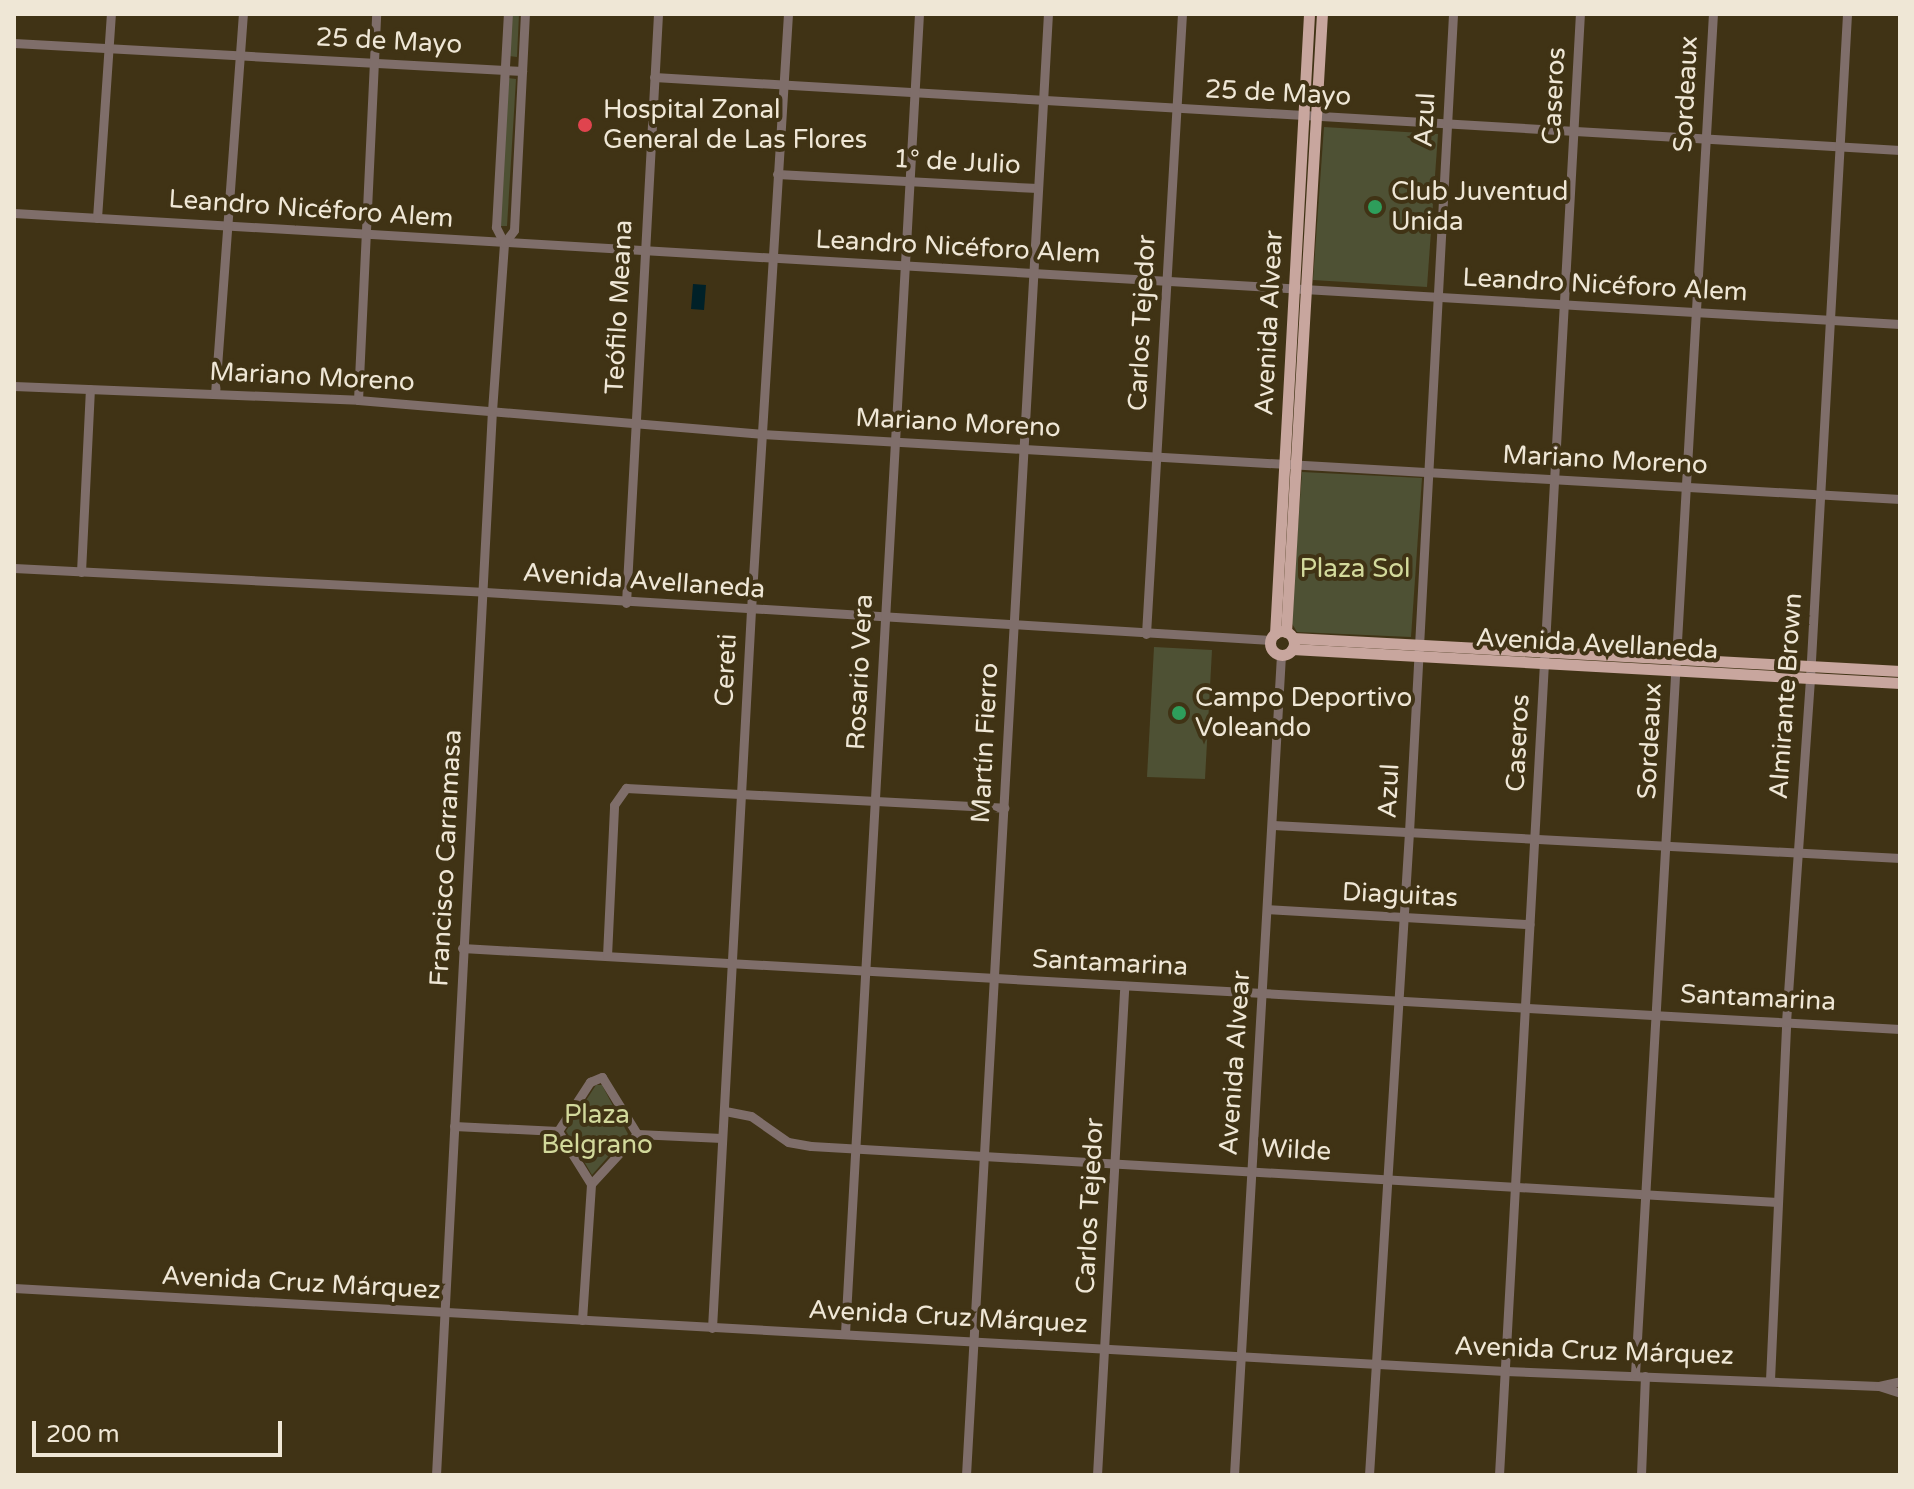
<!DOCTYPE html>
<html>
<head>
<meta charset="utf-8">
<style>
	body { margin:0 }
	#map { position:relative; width:1914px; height:1489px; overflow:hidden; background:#403315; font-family:"Varela Round",sans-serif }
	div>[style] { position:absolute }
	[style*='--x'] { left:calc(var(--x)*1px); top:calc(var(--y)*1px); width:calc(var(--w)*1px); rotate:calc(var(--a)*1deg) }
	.green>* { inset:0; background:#4e5134 }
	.water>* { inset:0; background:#002128 }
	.minor>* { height:9px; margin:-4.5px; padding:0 4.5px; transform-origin:4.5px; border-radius:4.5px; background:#7f6e6a }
	.major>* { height:11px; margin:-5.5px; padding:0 5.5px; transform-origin:5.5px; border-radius:5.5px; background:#c8a69e }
	.major>.ring { margin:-5.5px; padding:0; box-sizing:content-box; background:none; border:11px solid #c8a69e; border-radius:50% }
	.dots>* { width:22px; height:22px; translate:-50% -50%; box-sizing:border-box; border:4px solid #403315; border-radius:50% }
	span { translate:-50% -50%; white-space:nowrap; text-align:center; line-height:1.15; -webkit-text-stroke:8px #403315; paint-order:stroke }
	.street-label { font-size:26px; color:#efe7d6 }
	.poi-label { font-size:26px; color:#efe7d6 }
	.left { translate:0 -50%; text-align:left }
	.park-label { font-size:26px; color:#d2d99b }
	.frame { position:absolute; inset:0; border:16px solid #efe7d6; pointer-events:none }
	.scale { position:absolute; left:32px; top:1421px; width:250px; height:36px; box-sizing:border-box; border:4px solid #efe7d6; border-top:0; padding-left:10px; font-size:24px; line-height:28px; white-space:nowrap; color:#efe7d6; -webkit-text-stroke:6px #403315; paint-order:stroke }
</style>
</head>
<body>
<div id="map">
	<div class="green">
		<i style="clip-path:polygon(511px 14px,519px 14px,517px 57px,509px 56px)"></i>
		<i style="clip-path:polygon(508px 78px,516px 79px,507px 226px,499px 226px)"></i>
		<i style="clip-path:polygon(1324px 127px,1438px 134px,1427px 287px,1313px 280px)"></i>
		<i style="clip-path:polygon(1302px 472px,1422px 478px,1411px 637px,1297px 632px,1291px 622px)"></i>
		<i style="clip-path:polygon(1154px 647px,1212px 650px,1205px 779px,1147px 777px)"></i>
		<i style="clip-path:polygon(596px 1085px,602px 1085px,628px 1134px,592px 1175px,566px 1131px)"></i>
	</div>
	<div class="water">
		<i style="clip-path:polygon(693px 284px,706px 285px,704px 310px,691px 309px)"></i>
	</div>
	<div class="minor">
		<i style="--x:14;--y:43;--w:509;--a:3.15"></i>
		<i style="--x:654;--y:77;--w:1248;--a:3.35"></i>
		<i style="--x:777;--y:174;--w:261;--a:3.1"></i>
		<i style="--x:14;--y:213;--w:1889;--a:3.37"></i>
		<i style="--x:97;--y:218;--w:204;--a:-86.1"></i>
		<i style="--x:504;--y:243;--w:18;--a:-117"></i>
		<i style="--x:496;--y:227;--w:213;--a:-86.8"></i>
		<i style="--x:14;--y:386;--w:344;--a:2.3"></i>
		<i style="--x:358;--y:400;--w:404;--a:4.8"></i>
		<i style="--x:761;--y:434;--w:1141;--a:3.27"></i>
		<i style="--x:215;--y:394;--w:381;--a:-85.8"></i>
		<i style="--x:358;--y:400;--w:386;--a:-87.3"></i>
		<i style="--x:14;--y:568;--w:472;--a:2.9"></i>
		<i style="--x:485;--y:592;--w:787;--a:3.49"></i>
		<i style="--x:81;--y:572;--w:183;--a:-87.2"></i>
		<i style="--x:626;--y:603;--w:590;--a:-86.89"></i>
		<i style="--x:1146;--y:634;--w:621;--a:-86.68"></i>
		<i style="--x:1273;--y:825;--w:628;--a:3.01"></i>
		<i style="--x:1267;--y:909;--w:263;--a:3.3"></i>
		<i style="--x:462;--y:948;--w:1440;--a:3.22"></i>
		<i style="--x:607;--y:956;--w:151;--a:-87.3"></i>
		<i style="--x:614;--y:805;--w:21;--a:-55"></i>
		<i style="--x:626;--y:788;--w:379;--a:3"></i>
		<i style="--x:725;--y:1111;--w:26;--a:11"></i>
		<i style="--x:751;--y:1116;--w:45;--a:35.1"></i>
		<i style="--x:788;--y:1142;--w:23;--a:10"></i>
		<i style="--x:811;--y:1146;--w:968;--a:3.32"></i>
		<i style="--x:454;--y:1126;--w:104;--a:2.8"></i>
		<i style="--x:558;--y:1131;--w:62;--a:58.1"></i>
		<i style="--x:591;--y:1184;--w:68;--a:-47.4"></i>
		<i style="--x:637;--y:1134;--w:85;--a:2.7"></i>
		<i style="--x:558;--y:1131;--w:59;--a:-56.9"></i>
		<i style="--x:590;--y:1082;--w:13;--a:-23"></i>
		<i style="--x:602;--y:1077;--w:67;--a:58.4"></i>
		<i style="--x:14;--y:1288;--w:1493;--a:3.19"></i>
		<i style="--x:1505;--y:1371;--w:374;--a:2.3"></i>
		<i style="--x:1879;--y:1386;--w:22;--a:-13"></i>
		<i style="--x:582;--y:1320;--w:136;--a:-86.2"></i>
		<i style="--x:712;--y:1328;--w:719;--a:-86.89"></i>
		<i style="--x:751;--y:610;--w:597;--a:-86.45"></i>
		<i style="--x:845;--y:1333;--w:1321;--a:-86.79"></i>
		<i style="--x:1635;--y:1374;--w:1362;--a:-86.72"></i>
		<i style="--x:1770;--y:1380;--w:358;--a:-87.4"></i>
		<i style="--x:1786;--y:1022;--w:345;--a:-86"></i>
		<i style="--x:1810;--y:678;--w:665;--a:-86.81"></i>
		<i style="--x:1879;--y:1386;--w:22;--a:18"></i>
		<i style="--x:436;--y:1475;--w:1065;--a:-86.99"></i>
		<i style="--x:492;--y:411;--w:168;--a:-85.9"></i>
		<i style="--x:504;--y:243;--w:16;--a:-52"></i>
		<i style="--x:514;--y:230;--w:216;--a:-87.1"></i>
		<i style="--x:966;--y:1475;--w:1463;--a:-86.79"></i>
		<i style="--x:1097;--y:1475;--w:490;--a:-86.8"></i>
		<i style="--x:1234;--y:1475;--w:822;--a:-86.72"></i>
		<i style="--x:1369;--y:1475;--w:644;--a:-86.44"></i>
		<i style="--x:1409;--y:832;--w:819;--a:-86.92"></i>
		<i style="--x:1499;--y:1475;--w:1463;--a:-86.83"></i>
		<i style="--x:1641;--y:1475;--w:99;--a:-87.7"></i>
	</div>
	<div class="major">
		<i class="ring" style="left:1270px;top:631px;width:13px;height:13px"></i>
		<i style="--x:1286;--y:632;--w:619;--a:-86.67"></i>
		<i style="--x:1275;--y:634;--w:621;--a:-86.86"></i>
		<i style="--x:1293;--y:638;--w:608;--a:3.11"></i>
		<i style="--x:1292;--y:649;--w:609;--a:3.2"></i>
	</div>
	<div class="dots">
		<i style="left:585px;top:125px;background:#e0444e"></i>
		<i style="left:1375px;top:207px;background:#2e9e5b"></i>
		<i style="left:1179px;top:713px;background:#2e9e5b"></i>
	</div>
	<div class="street-label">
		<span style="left:389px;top:41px;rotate:3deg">25 de Mayo</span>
		<span style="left:1278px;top:93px;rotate:3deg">25 de Mayo</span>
		<span style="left:1686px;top:94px;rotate:-87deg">Sordeaux</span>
		<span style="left:1554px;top:96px;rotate:-87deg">Caseros</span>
		<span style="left:1425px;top:120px;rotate:-87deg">Azul</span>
		<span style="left:957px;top:162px;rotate:3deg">1° de Julio</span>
		<span style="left:311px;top:209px;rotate:4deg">Leandro Nicéforo Alem</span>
		<span style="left:958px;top:247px;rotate:3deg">Leandro Nicéforo Alem</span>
		<span style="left:1605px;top:285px;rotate:3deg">Leandro Nicéforo Alem</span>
		<span style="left:619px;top:307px;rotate:-87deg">Teófilo Meana</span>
		<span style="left:1142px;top:323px;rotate:-87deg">Carlos Tejedor</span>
		<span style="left:1269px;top:323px;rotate:-87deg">Avenida Alvear</span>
		<span style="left:312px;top:377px;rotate:3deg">Mariano Moreno</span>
		<span style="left:958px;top:423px;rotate:3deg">Mariano Moreno</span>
		<span style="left:1605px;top:460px;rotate:3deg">Mariano Moreno</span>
		<span style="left:644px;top:581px;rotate:4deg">Avenida Avellaneda</span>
		<span style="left:1597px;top:644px;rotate:3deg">Avenida Avellaneda</span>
		<span style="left:726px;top:670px;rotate:-87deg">Cereti</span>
		<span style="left:860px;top:672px;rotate:-87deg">Rosario Vera</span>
		<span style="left:1786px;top:696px;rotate:-86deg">Almirante Brown</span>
		<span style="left:1650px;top:741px;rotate:-87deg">Sordeaux</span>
		<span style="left:985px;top:743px;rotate:-87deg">Martín Fierro</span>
		<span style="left:1518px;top:743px;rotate:-87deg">Caseros</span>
		<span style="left:1389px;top:791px;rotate:-87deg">Azul</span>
		<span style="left:446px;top:858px;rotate:-87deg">Francisco Carramasa</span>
		<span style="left:1400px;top:895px;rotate:3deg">Diaguitas</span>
		<span style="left:1110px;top:963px;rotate:3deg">Santamarina</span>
		<span style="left:1758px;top:998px;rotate:3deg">Santamarina</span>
		<span style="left:1235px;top:1063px;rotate:-86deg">Avenida Alvear</span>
		<span style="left:1296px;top:1150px;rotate:3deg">Wilde</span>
		<span style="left:1090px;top:1206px;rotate:-87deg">Carlos Tejedor</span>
		<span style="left:301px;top:1283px;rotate:3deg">Avenida Cruz Márquez</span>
		<span style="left:948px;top:1317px;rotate:3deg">Avenida Cruz Márquez</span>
		<span style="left:1594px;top:1351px;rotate:2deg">Avenida Cruz Márquez</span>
	</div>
	<div class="poi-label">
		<span class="left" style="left:603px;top:125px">Hospital Zonal<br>General de Las Flores</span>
		<span class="left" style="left:1391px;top:207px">Club Juventud<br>Unida</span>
		<span class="left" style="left:1195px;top:713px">Campo Deportivo<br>Voleando</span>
	</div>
	<div class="park-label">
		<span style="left:1355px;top:569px">Plaza Sol</span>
		<span style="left:597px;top:1130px">Plaza<br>Belgrano</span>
	</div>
	<div class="frame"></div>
	<div class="scale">200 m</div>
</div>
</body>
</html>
